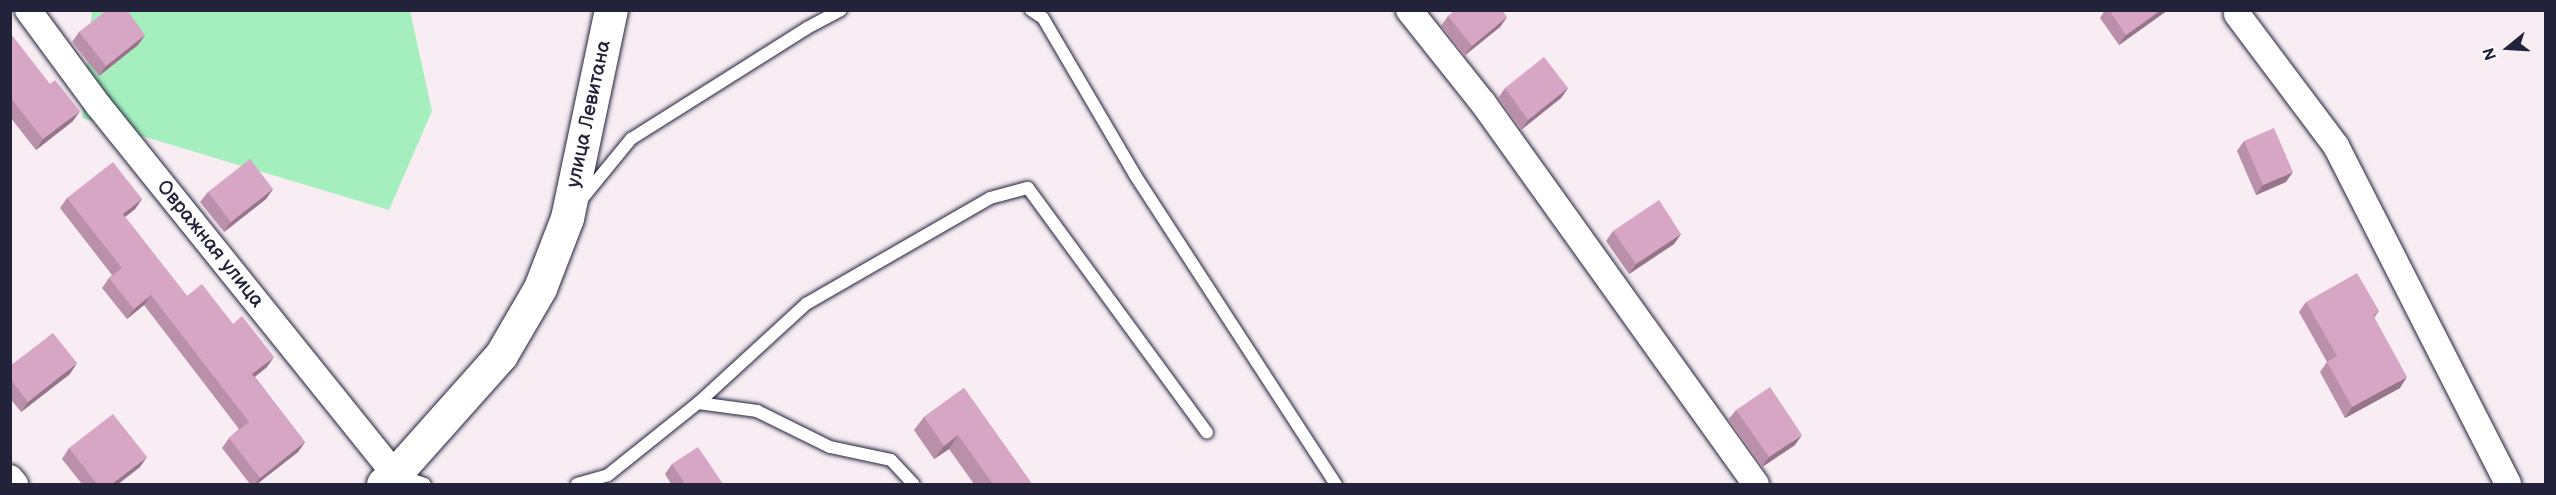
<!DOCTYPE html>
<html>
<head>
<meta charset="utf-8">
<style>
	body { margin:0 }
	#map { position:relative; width:2556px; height:495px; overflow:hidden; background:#f7edf3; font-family:"Balsamiq Sans",sans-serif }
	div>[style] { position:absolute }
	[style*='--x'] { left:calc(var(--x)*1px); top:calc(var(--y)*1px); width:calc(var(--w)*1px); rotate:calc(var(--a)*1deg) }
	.green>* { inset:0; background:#a5efbe }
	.roads { filter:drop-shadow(0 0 2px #22223b) drop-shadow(0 0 2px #22223b) }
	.lane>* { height:12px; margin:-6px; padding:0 6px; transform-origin:6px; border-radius:6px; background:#fff }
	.street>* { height:26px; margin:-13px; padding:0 13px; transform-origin:13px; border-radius:13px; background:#fff }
	.secondary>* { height:33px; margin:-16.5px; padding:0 16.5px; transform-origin:16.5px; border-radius:16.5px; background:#fff }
	.wall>* { inset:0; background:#b98fa9 }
	.shaded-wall>* { inset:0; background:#967489 }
	.building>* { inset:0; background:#d7a6c4 }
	span { translate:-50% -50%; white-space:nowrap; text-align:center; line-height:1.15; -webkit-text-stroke:6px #fff; paint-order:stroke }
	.street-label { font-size:20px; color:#22223b }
	.frame { position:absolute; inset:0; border:12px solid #22223b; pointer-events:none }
	.north { position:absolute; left:2478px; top:18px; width:60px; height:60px; -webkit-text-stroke:4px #fff; paint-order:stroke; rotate:252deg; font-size:16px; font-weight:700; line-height:24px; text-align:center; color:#22223b }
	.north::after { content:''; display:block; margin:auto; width:21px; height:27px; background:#22223b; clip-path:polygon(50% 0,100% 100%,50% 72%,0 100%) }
</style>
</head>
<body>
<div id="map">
	<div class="green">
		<i style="clip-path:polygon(92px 10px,410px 11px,432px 111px,389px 210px,82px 118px)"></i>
	</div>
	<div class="roads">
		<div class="lane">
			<i style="--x:1031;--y:10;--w:14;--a:34"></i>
			<i style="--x:1043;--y:18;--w:182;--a:59.6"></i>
			<i style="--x:1135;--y:175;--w:369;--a:57"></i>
			<i style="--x:581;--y:200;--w:79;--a:-50.7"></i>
			<i style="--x:631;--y:139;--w:208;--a:-32.2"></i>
			<i style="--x:807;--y:28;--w:38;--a:-28"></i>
			<i style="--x:698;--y:403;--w:60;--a:7.7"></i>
			<i style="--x:757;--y:411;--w:81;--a:26.3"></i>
			<i style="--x:830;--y:447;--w:62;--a:12"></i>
			<i style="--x:891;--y:460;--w:33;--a:47"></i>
			<i style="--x:397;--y:475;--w:29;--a:18"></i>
			<i style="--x:577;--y:484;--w:32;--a:-16"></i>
			<i style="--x:608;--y:475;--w:115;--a:-38.7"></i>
			<i style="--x:698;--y:403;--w:147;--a:-42.5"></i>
			<i style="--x:806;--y:304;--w:212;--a:-29.9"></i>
			<i style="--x:990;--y:198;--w:39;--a:-15"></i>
			<i style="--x:1028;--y:188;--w:303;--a:53.8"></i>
		</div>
		<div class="street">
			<i style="--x:28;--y:10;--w:118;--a:53.6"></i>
			<i style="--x:98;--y:105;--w:474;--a:51.2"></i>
			<i style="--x:1409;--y:10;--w:119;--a:51.5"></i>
			<i style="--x:1483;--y:103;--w:469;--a:54.4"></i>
			<i style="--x:2237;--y:14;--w:165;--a:53.1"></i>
			<i style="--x:2336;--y:146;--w:379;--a:63"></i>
			<i style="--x:10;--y:478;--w:8;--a:50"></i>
		</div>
		<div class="secondary">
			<i style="--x:383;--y:484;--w:16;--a:-40"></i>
			<i style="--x:395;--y:474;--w:159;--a:-48.3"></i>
			<i style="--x:501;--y:355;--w:78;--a:-59.8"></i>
			<i style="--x:540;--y:288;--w:75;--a:-68.9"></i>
			<i style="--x:567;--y:218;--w:213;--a:-78.1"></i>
		</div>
	</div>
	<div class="wall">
		<i style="clip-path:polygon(2105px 10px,2168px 10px,2119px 45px,2100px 18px)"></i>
		<i style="clip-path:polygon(1448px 16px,1507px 17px,1500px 27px,1464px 56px,1441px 26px)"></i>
		<i style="clip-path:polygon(79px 32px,145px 35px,138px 45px,99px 76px,72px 42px)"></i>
		<i style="clip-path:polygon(10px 35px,73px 121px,36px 150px,10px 117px)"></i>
		<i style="clip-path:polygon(1505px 88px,1568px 88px,1561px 98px,1521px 130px,1498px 98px)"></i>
		<i style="clip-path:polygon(2244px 141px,2286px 182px,2256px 195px,2237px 151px)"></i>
		<i style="clip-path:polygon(273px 189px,266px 199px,224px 232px,200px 202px,208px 192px)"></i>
		<i style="clip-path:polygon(67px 198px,142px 199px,135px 209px,125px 217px,187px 296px,267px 367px,255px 377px,305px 442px,298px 452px,257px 484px,250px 484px,222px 448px,229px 438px,239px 429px,144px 305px,127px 319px,102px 288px,109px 278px,112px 275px,60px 208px)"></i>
		<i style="clip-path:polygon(1613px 231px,1681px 234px,1674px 244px,1629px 274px,1606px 241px)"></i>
		<i style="clip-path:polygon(2306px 302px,2379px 311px,2374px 318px,2400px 388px,2345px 418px,2320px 372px,2327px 362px,2299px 312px)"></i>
		<i style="clip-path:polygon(10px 366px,70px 374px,21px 412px,10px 398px)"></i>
		<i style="clip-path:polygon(964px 388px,1032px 484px,974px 484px,949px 449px,934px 459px,914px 430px,924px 417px)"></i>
		<i style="clip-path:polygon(1736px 410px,1795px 445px,1762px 467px,1728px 420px)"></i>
		<i style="clip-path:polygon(69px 448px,140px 467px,118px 484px,82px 484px,62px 459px)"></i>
		<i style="clip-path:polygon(672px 464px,723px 484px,671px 484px,665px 474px)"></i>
	</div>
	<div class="shaded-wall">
		<i style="clip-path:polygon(2161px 10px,2168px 10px,2119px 45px,2126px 35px)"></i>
		<i style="clip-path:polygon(1507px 17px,1500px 27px,1464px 56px,1472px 46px)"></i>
		<i style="clip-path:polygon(145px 35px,138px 45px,99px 76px,106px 66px)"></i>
		<i style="clip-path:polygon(1568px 88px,1561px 98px,1521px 130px,1528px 120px)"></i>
		<i style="clip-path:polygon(80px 111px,73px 121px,36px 150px,43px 139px)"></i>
		<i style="clip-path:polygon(2293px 172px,2286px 182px,2256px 195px,2263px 185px)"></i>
		<i style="clip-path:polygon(273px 189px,266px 199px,224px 232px,231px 222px)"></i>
		<i style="clip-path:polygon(142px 199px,135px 209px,116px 224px,123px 214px)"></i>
		<i style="clip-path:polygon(1681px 234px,1674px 244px,1629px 274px,1636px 264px)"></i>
		<i style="clip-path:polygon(151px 295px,144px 305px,127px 319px,134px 309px)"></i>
		<i style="clip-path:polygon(274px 357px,267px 367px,245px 384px,252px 374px)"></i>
		<i style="clip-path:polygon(77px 363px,70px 374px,21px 412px,28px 402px)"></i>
		<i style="clip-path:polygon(2407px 377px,2400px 388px,2345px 418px,2352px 407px)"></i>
		<i style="clip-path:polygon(958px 435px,949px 449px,934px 459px,944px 446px)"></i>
		<i style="clip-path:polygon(1802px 435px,1795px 445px,1762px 467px,1769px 457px)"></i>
		<i style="clip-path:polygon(305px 442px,298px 452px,257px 484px,255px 484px,260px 478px)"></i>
		<i style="clip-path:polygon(147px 457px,140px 467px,118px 484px,112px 484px)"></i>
	</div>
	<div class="building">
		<i style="clip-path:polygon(107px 10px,127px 10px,145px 35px,106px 66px,79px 32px)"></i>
		<i style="clip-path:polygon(1455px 10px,1502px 10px,1507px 17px,1472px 46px,1448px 16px)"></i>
		<i style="clip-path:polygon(2109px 10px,2161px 10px,2126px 35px)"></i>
		<i style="clip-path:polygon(11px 34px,50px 84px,55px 80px,80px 111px,43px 139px,10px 97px)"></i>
		<i style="clip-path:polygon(1544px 57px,1568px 88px,1528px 120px,1505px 88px)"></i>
		<i style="clip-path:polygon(2274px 128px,2293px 172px,2263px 185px,2244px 141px)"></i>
		<i style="clip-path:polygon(250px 159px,273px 189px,231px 222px,208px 192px)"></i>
		<i style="clip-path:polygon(113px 162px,142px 199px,123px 214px,187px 296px,202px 284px,233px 324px,242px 316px,274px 357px,252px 374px,305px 442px,260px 478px,229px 438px,249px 422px,151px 295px,134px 309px,109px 278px,122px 268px,67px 198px)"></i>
		<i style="clip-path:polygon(1659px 200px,1681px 234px,1636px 264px,1613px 231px)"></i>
		<i style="clip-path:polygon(2357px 273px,2379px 311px,2373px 315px,2407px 377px,2352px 407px,2327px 362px,2337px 356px,2306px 302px)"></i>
		<i style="clip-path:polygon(53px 333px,77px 363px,28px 402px,10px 379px,10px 366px)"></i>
		<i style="clip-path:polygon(1770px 387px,1802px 435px,1769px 457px,1736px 410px)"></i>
		<i style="clip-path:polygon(964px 388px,1032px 484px,993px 484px,958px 435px,944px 446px,924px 417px)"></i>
		<i style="clip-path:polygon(113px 414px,147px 457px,112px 484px,97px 484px,69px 448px)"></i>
		<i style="clip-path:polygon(698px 447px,723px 484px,685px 484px,672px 464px)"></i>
	</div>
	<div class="street-label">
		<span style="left:589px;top:114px;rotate:-78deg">улица Левитана</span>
		<span style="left:210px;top:244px;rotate:51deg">Овражная улица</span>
	</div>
	<div class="frame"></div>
	<div class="north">N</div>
</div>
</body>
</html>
